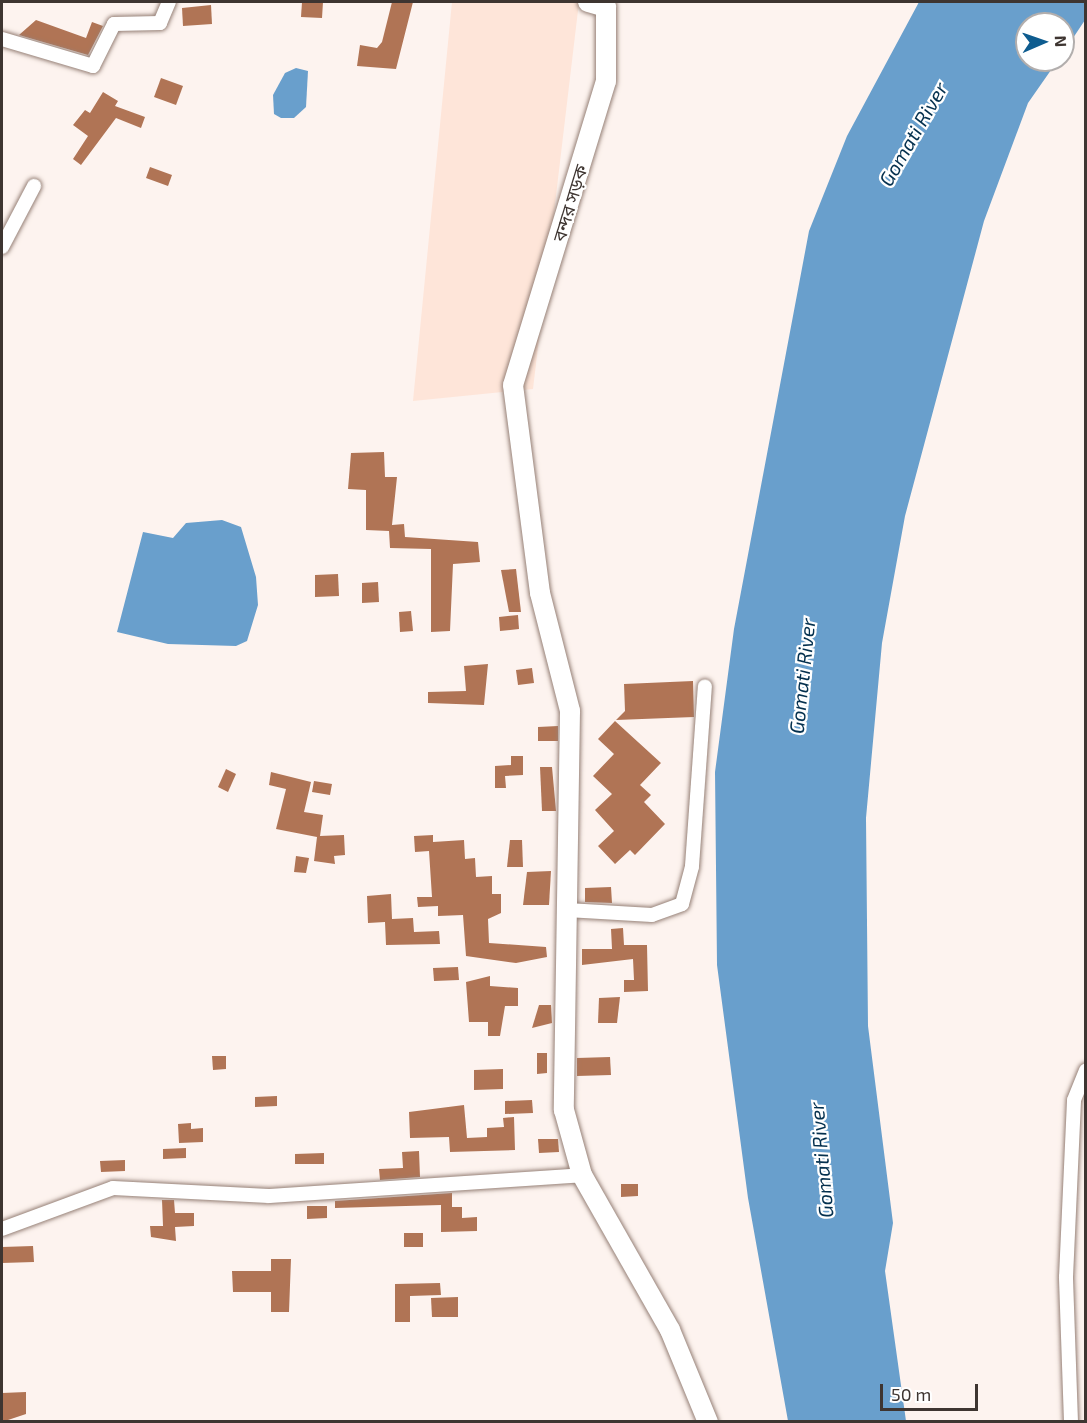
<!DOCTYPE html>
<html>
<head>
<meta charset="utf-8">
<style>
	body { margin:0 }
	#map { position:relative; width:1087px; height:1423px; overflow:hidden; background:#fdf3ef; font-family:"Exo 2","Noto Sans Bengali",sans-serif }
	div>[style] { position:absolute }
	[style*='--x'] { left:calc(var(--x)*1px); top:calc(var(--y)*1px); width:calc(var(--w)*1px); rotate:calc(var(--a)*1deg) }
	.built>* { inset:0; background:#fee5d9 }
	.water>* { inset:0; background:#699fcc }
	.building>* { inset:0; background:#b07455 }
	.roads { filter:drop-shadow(0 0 2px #968177) drop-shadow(0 0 2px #968177) }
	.minor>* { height:14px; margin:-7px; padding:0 7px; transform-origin:7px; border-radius:7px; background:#fff }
	.highway>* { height:20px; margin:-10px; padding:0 10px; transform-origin:10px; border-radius:10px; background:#fff }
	span { translate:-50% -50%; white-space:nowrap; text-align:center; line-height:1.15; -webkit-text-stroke:4.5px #fff; paint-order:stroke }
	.street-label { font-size:18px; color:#3e3531 }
	.water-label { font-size:20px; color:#04304e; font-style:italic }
	.frame { position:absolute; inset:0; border:3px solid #3e3531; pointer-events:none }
	.north { position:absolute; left:1015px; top:12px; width:60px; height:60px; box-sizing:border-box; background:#fff; border:2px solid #b2aead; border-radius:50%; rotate:88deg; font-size:16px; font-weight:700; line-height:24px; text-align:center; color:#3e3531 }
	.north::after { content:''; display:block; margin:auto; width:21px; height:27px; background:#0e5c8f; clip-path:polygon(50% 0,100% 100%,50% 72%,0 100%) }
	.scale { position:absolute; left:880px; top:1384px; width:98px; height:27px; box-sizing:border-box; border:3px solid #3e3531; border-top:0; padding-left:8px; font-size:18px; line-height:21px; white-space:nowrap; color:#3e3531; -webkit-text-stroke:4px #fff; paint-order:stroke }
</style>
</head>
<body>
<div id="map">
	<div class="built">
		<i style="clip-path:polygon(452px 2px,579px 2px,533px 389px,413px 401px)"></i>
	</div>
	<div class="water">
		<i style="clip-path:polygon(919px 2px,1085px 2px,1085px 20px,1063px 53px,1063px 24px,1027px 24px,1027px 60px,1058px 60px,1028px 103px,984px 221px,905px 516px,882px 643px,866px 818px,868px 1026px,893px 1223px,885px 1271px,906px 1421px,788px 1421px,748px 1198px,717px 965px,715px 772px,734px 629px,809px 231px,847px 136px)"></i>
		<i style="clip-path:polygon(296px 68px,308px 71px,306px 107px,294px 118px,281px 118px,274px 114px,273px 95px,285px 73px)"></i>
		<i style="clip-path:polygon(222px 520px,241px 527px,256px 577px,258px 605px,247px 641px,236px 646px,168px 644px,117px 632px,143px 532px,173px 538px,186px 523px)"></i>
	</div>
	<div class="building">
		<i style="clip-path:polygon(302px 2px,323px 2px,322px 18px,301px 17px)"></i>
		<i style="clip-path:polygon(392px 2px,413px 2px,396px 69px,357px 66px,360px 45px,377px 48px,382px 42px)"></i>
		<i style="clip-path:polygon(211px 5px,212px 24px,183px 26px,182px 8px)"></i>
		<i style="clip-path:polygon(36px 20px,86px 38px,92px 22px,103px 26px,88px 55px,19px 35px)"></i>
		<i style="clip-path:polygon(161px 78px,183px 86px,176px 105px,154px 97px)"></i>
		<i style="clip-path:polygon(103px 92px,118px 101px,115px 106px,145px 117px,141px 128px,116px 118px,81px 165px,73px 159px,88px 136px,73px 125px,85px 110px,90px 113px)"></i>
		<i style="clip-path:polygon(150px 167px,172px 175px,168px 186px,146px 178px)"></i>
		<i style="clip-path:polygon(384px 452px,385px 477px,397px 477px,392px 525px,404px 524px,405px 537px,478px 542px,480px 562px,453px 564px,450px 631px,431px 632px,431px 549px,390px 548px,389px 531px,366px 530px,366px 490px,348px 489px,351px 453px)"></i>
		<i style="clip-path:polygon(516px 569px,521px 612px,509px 612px,501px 570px)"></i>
		<i style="clip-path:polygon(338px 574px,339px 596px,315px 597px,315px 575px)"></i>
		<i style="clip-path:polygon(378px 582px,379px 602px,362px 603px,362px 583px)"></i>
		<i style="clip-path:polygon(411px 611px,413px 631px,400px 632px,399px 612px)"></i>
		<i style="clip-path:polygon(518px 615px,519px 629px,500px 631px,499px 617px)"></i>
		<i style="clip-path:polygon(488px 664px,484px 705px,428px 703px,428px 692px,466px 691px,464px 666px)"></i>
		<i style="clip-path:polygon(532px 668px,534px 683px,518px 685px,516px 670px)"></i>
		<i style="clip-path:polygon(693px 681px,694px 717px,616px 720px,625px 711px,624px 684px)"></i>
		<i style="clip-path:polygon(615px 721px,661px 763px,640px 785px,651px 795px,644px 802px,665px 824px,635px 855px,630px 850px,615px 864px,598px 846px,614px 831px,595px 810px,612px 794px,593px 776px,614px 754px,598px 739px)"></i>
		<i style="clip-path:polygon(558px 726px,558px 741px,538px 741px,538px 727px)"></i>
		<i style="clip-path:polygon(511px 756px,523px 756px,523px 775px,505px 776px,506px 788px,495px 788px,495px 766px,511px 765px)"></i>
		<i style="clip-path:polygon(540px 767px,552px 767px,556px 811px,542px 811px)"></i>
		<i style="clip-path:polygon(226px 769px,236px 774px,228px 792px,218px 787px)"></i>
		<i style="clip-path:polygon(271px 772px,311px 782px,304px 812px,323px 815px,320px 836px,344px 835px,345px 855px,334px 856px,335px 864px,314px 861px,317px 837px,276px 829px,286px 789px,269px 785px)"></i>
		<i style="clip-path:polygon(314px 781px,332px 784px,330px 795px,312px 792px)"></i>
		<i style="clip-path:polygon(433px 835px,433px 842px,464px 840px,465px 859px,475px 858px,476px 877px,492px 876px,492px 894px,501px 894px,501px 913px,488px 919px,489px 943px,546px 947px,547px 957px,516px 963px,466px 956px,463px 915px,438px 916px,438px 906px,418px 907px,417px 897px,432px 897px,429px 851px,415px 852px,414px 836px)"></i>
		<i style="clip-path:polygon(510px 840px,522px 840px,523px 867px,507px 867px)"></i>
		<i style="clip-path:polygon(296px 856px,309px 858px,306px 873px,294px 872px)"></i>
		<i style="clip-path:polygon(551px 871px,549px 905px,523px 905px,527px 872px)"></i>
		<i style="clip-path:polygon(611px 887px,612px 903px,585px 902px,585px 888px)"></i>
		<i style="clip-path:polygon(391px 894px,392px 919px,413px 918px,414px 932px,439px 931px,440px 944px,386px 945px,385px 922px,368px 923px,367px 896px)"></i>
		<i style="clip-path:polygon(623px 928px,624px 945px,647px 945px,648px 991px,624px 992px,624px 980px,634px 980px,633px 959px,582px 965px,582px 949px,612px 949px,611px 929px)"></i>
		<i style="clip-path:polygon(458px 967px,459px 980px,434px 981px,433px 968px)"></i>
		<i style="clip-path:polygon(490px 976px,490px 986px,518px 988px,518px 1006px,505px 1006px,500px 1036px,488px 1036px,488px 1022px,469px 1022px,466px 982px)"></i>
		<i style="clip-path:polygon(620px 997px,617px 1023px,598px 1023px,599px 998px)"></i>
		<i style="clip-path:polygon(539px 1005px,551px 1005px,552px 1023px,532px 1028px)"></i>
		<i style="clip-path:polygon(537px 1053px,547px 1053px,547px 1073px,537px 1074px)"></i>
		<i style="clip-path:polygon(212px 1056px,226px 1056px,226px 1069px,213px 1070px)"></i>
		<i style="clip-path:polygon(610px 1057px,611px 1075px,577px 1076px,577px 1058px)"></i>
		<i style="clip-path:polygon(503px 1069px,503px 1089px,474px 1090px,474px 1070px)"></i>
		<i style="clip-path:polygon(277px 1096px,277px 1106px,255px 1107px,255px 1097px)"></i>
		<i style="clip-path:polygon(532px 1100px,533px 1113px,505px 1114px,505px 1101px)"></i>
		<i style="clip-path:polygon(464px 1105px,467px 1138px,487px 1137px,487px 1128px,504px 1127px,503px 1118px,514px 1117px,515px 1150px,450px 1152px,449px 1137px,410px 1138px,409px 1112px)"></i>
		<i style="clip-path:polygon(191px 1123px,191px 1129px,203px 1128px,203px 1142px,179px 1143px,178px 1124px)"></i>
		<i style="clip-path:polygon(538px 1139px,558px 1139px,559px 1152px,539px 1153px)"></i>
		<i style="clip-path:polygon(186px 1148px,186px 1158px,163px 1159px,163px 1149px)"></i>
		<i style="clip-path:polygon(419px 1151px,420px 1177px,380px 1180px,379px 1169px,403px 1168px,402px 1152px)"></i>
		<i style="clip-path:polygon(324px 1153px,324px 1164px,295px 1164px,295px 1154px)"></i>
		<i style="clip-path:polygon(125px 1160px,125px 1171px,101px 1172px,100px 1161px)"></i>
		<i style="clip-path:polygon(621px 1184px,638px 1184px,638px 1196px,621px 1197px)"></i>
		<i style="clip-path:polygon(452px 1193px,452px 1207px,462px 1207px,462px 1218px,477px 1217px,477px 1231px,441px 1232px,441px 1205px,335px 1208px,335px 1201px)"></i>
		<i style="clip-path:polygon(162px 1200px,174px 1200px,175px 1213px,194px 1213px,194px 1226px,175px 1227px,176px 1241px,151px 1237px,150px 1226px,163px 1226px)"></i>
		<i style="clip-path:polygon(307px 1206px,327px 1206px,327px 1218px,307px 1219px)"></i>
		<i style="clip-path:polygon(404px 1233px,423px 1233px,423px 1247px,404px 1247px)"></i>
		<i style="clip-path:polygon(33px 1246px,34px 1262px,2px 1263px,2px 1247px)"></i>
		<i style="clip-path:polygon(271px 1259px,291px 1259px,289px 1312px,271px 1312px,271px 1292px,233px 1292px,232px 1271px,271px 1271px)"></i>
		<i style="clip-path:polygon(440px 1283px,441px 1295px,410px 1296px,410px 1322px,395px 1322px,395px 1284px)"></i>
		<i style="clip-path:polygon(458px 1297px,458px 1317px,432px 1317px,431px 1298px)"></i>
		<i style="clip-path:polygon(26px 1392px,26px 1414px,2px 1422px,2px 1393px)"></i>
	</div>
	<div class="roads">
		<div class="minor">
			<i style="--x:2;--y:39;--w:95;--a:16.5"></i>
			<i style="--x:93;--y:66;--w:47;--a:-63.4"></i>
			<i style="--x:114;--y:24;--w:46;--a:-1.2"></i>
			<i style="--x:160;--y:23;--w:23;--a:-67"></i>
			<i style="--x:2;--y:247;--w:69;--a:-62.3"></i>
			<i style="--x:567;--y:910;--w:85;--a:3.4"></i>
			<i style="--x:652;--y:915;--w:32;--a:-20"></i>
			<i style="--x:682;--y:904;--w:39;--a:-75"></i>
			<i style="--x:692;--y:866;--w:180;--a:-85.9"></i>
			<i style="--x:2;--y:1229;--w:118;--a:-20.3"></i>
			<i style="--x:113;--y:1188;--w:156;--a:2.9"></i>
			<i style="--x:269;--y:1196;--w:314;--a:-3.8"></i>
			<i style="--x:1071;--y:1422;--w:145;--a:-92"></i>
			<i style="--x:1066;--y:1277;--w:177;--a:-87.4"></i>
			<i style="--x:1074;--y:1100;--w:32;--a:-68"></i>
		</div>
		<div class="highway">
			<i style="--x:588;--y:2;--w:19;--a:16"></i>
			<i style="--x:606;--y:7;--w:74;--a:90"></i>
			<i style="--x:606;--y:81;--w:318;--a:107"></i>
			<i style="--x:513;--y:385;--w:210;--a:82.6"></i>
			<i style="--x:540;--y:593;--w:122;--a:75.7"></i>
			<i style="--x:570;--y:711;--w:399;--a:90.9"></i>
			<i style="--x:564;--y:1110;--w:67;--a:74.5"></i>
			<i style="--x:582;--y:1175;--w:178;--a:60.4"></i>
			<i style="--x:670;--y:1330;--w:100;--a:67.6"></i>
		</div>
	</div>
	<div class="street-label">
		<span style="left:570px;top:203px;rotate:-73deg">বন্দর সড়ক</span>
	</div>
	<div class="water-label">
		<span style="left:913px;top:134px;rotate:-60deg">Gomati River</span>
		<span style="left:802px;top:676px;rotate:-84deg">Gomati River</span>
		<span style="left:821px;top:1160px;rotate:-95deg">Gomati River</span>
	</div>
	<div class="frame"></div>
	<div class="north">N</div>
	<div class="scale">50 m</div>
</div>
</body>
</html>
